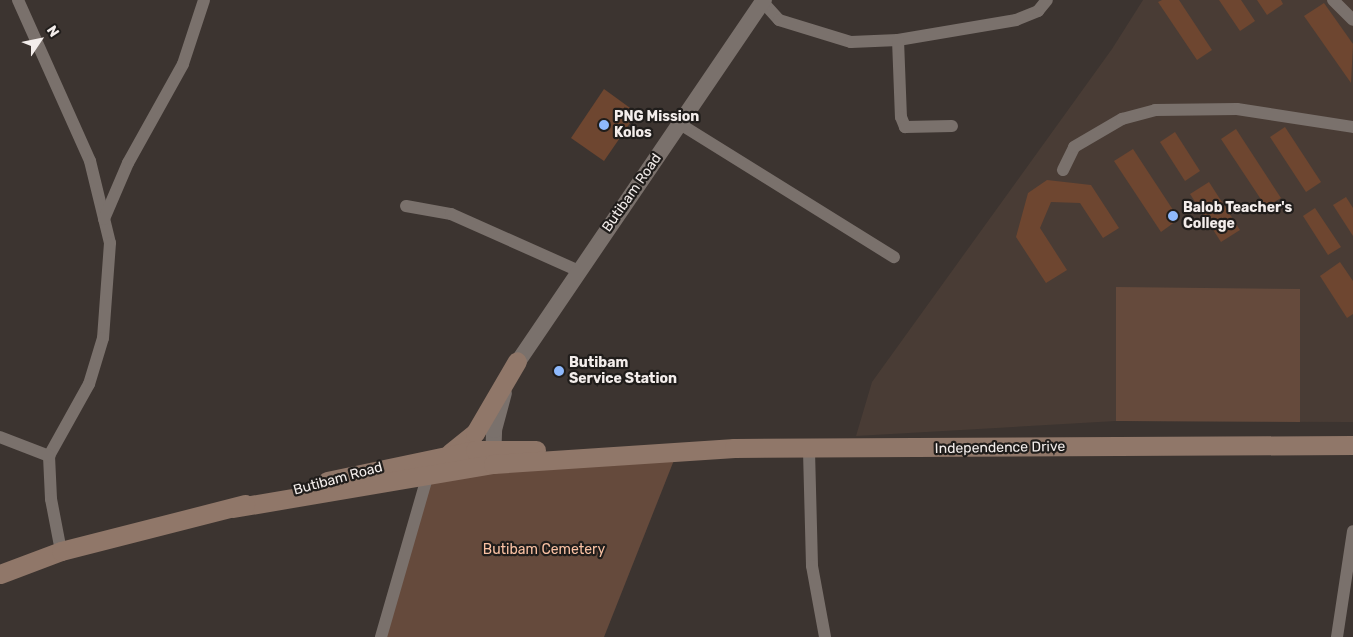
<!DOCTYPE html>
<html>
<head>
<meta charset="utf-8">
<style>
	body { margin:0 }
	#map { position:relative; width:1353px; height:637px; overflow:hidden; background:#3c3430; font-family:Rubik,sans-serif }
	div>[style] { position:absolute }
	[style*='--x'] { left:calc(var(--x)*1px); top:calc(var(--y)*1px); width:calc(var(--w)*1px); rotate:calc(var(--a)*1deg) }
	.built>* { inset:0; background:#493c35 }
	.green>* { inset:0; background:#654a3c }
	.building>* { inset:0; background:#6e4630 }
	.minor>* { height:12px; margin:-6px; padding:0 6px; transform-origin:6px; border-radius:6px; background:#7a716c }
	.tertiary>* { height:16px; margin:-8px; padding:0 8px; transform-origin:8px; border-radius:8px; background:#7a716c }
	.secondary>* { height:19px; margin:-9.5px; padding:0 9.5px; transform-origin:9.5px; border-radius:9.5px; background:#907769 }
	.dots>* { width:14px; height:14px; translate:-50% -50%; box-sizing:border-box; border:2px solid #201d1b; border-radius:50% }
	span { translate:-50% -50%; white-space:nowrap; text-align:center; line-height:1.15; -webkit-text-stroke:4.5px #201d1b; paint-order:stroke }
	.poi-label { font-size:14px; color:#f3edeb; font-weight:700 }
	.left { translate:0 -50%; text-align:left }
	.street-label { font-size:14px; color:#f3edeb }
	.park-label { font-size:14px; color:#f9c1a3 }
	.north { position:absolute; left:15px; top:15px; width:50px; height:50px; -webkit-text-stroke:4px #201d1b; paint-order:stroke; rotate:56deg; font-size:14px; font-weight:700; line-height:20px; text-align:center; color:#f3edeb }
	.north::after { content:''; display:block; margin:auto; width:18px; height:22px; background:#f3edeb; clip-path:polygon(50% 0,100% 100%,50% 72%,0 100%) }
</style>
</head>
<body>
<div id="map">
	<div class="built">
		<i style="clip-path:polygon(1143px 0,1353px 0,1353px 422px,1116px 421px,856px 436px,872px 382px,1112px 49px)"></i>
	</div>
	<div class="green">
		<i style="clip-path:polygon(1116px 287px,1300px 289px,1300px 422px,1116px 421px)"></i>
		<i style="clip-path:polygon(678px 450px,604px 637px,386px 637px,428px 474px)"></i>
	</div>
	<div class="building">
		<i style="clip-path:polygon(1162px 0,1179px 0,1212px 50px,1197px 60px,1158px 2px)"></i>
		<i style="clip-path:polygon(1219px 0,1241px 0,1255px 21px,1240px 31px)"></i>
		<i style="clip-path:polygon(1257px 0,1281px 0,1283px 4px,1267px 15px)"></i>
		<i style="clip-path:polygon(1324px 3px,1353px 44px,1351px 83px,1304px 16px)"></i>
		<i style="clip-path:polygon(604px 89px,637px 113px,604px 161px,571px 138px)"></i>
		<i style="clip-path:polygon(1285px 127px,1321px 182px,1306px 192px,1270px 137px)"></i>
		<i style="clip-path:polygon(1236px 129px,1281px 198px,1266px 207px,1221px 139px)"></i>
		<i style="clip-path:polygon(1175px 132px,1200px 171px,1185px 181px,1160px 142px)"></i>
		<i style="clip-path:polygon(1133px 149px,1179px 219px,1161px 232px,1114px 161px)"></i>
		<i style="clip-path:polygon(1047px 180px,1091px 185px,1119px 228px,1103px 238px,1080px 203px,1051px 202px,1040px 228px,1067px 270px,1046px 283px,1016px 237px,1028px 193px)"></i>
		<i style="clip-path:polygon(1209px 182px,1240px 230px,1221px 242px,1190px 194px)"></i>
		<i style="clip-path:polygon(1346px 197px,1353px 208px,1353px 236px,1333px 205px)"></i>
		<i style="clip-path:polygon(1315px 208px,1341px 247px,1328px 255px,1303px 216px)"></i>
		<i style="clip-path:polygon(1340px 262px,1353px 281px,1353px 314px,1347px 318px,1320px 276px)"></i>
	</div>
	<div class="minor">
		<i style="--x:18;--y:0;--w:176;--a:65.9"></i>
		<i style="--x:90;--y:161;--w:84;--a:76.3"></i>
		<i style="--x:110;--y:243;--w:95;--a:94.2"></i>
		<i style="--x:103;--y:338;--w:48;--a:106.9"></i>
		<i style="--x:89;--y:384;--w:82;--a:119.1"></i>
		<i style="--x:49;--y:456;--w:43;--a:87.3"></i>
		<i style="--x:51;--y:499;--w:53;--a:79.1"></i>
		<i style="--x:761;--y:0;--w:27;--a:48"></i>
		<i style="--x:779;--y:20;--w:75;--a:17"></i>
		<i style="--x:851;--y:42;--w:47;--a:-2.4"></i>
		<i style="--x:898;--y:40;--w:120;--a:-9.6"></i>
		<i style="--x:1016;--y:20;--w:24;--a:-22"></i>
		<i style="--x:1038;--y:11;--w:14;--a:-51"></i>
		<i style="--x:1333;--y:0;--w:28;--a:45"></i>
		<i style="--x:898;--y:40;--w:77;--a:87.8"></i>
		<i style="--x:901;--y:117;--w:11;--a:68"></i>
		<i style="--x:905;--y:127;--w:47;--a:-1.2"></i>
		<i style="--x:680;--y:124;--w:252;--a:31.9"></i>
		<i style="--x:1063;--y:170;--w:25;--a:-64"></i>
		<i style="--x:1074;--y:147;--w:56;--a:-30.3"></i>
		<i style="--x:1122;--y:119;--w:34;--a:-15"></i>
		<i style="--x:1155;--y:110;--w:82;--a:-0.7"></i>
		<i style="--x:1237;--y:109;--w:117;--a:8.8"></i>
		<i style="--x:406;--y:206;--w:46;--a:10.1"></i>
		<i style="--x:451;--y:214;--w:140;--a:24"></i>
		<i style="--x:104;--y:219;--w:61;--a:-66.8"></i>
		<i style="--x:128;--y:163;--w:113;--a:-60.9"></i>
		<i style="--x:183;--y:64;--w:67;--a:-71.8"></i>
		<i style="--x:0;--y:437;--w:53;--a:21.2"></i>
		<i style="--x:809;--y:451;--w:115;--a:88.5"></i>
		<i style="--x:812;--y:566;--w:72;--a:79.6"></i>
		<i style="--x:381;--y:637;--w:170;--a:-73.9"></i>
		<i style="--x:1337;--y:637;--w:107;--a:-81.4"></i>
	</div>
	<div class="tertiary">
		<i style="--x:511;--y:372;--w:450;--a:-55.8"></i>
		<i style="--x:493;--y:462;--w:32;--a:-88"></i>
		<i style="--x:494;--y:430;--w:38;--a:-75"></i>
	</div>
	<div class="secondary">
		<i style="--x:450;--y:453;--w:32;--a:-39"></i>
		<i style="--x:475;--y:433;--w:83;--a:-59.7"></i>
		<i style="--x:327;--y:481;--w:151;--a:-11.8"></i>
		<i style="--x:475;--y:450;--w:61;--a:0"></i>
		<i style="--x:233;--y:508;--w:264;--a:-9.6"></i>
		<i style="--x:493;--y:464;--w:242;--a:-3.8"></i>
		<i style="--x:734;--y:448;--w:619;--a:-0.28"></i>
		<i style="--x:0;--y:574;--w:65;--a:-20.7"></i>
		<i style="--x:61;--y:551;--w:190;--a:-14.3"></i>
	</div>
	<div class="dots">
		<i style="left:604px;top:125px;background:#8eb9fd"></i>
		<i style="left:1173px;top:216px;background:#8eb9fd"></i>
		<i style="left:559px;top:371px;background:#8eb9fd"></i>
	</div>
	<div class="poi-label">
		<span class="left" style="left:614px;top:125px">PNG Mission<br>Kolos</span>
		<span class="left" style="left:1183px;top:216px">Balob Teacher's<br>College</span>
		<span class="left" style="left:569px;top:371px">Butibam<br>Service Station</span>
	</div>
	<div class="street-label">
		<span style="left:632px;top:193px;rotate:-55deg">Butibam Road</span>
		<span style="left:1000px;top:448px;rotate:-1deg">Independence Drive</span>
		<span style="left:338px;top:479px;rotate:-15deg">Butibam Road</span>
	</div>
	<div class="park-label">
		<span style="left:544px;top:550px">Butibam Cemetery</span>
	</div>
	<div class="north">N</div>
</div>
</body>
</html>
